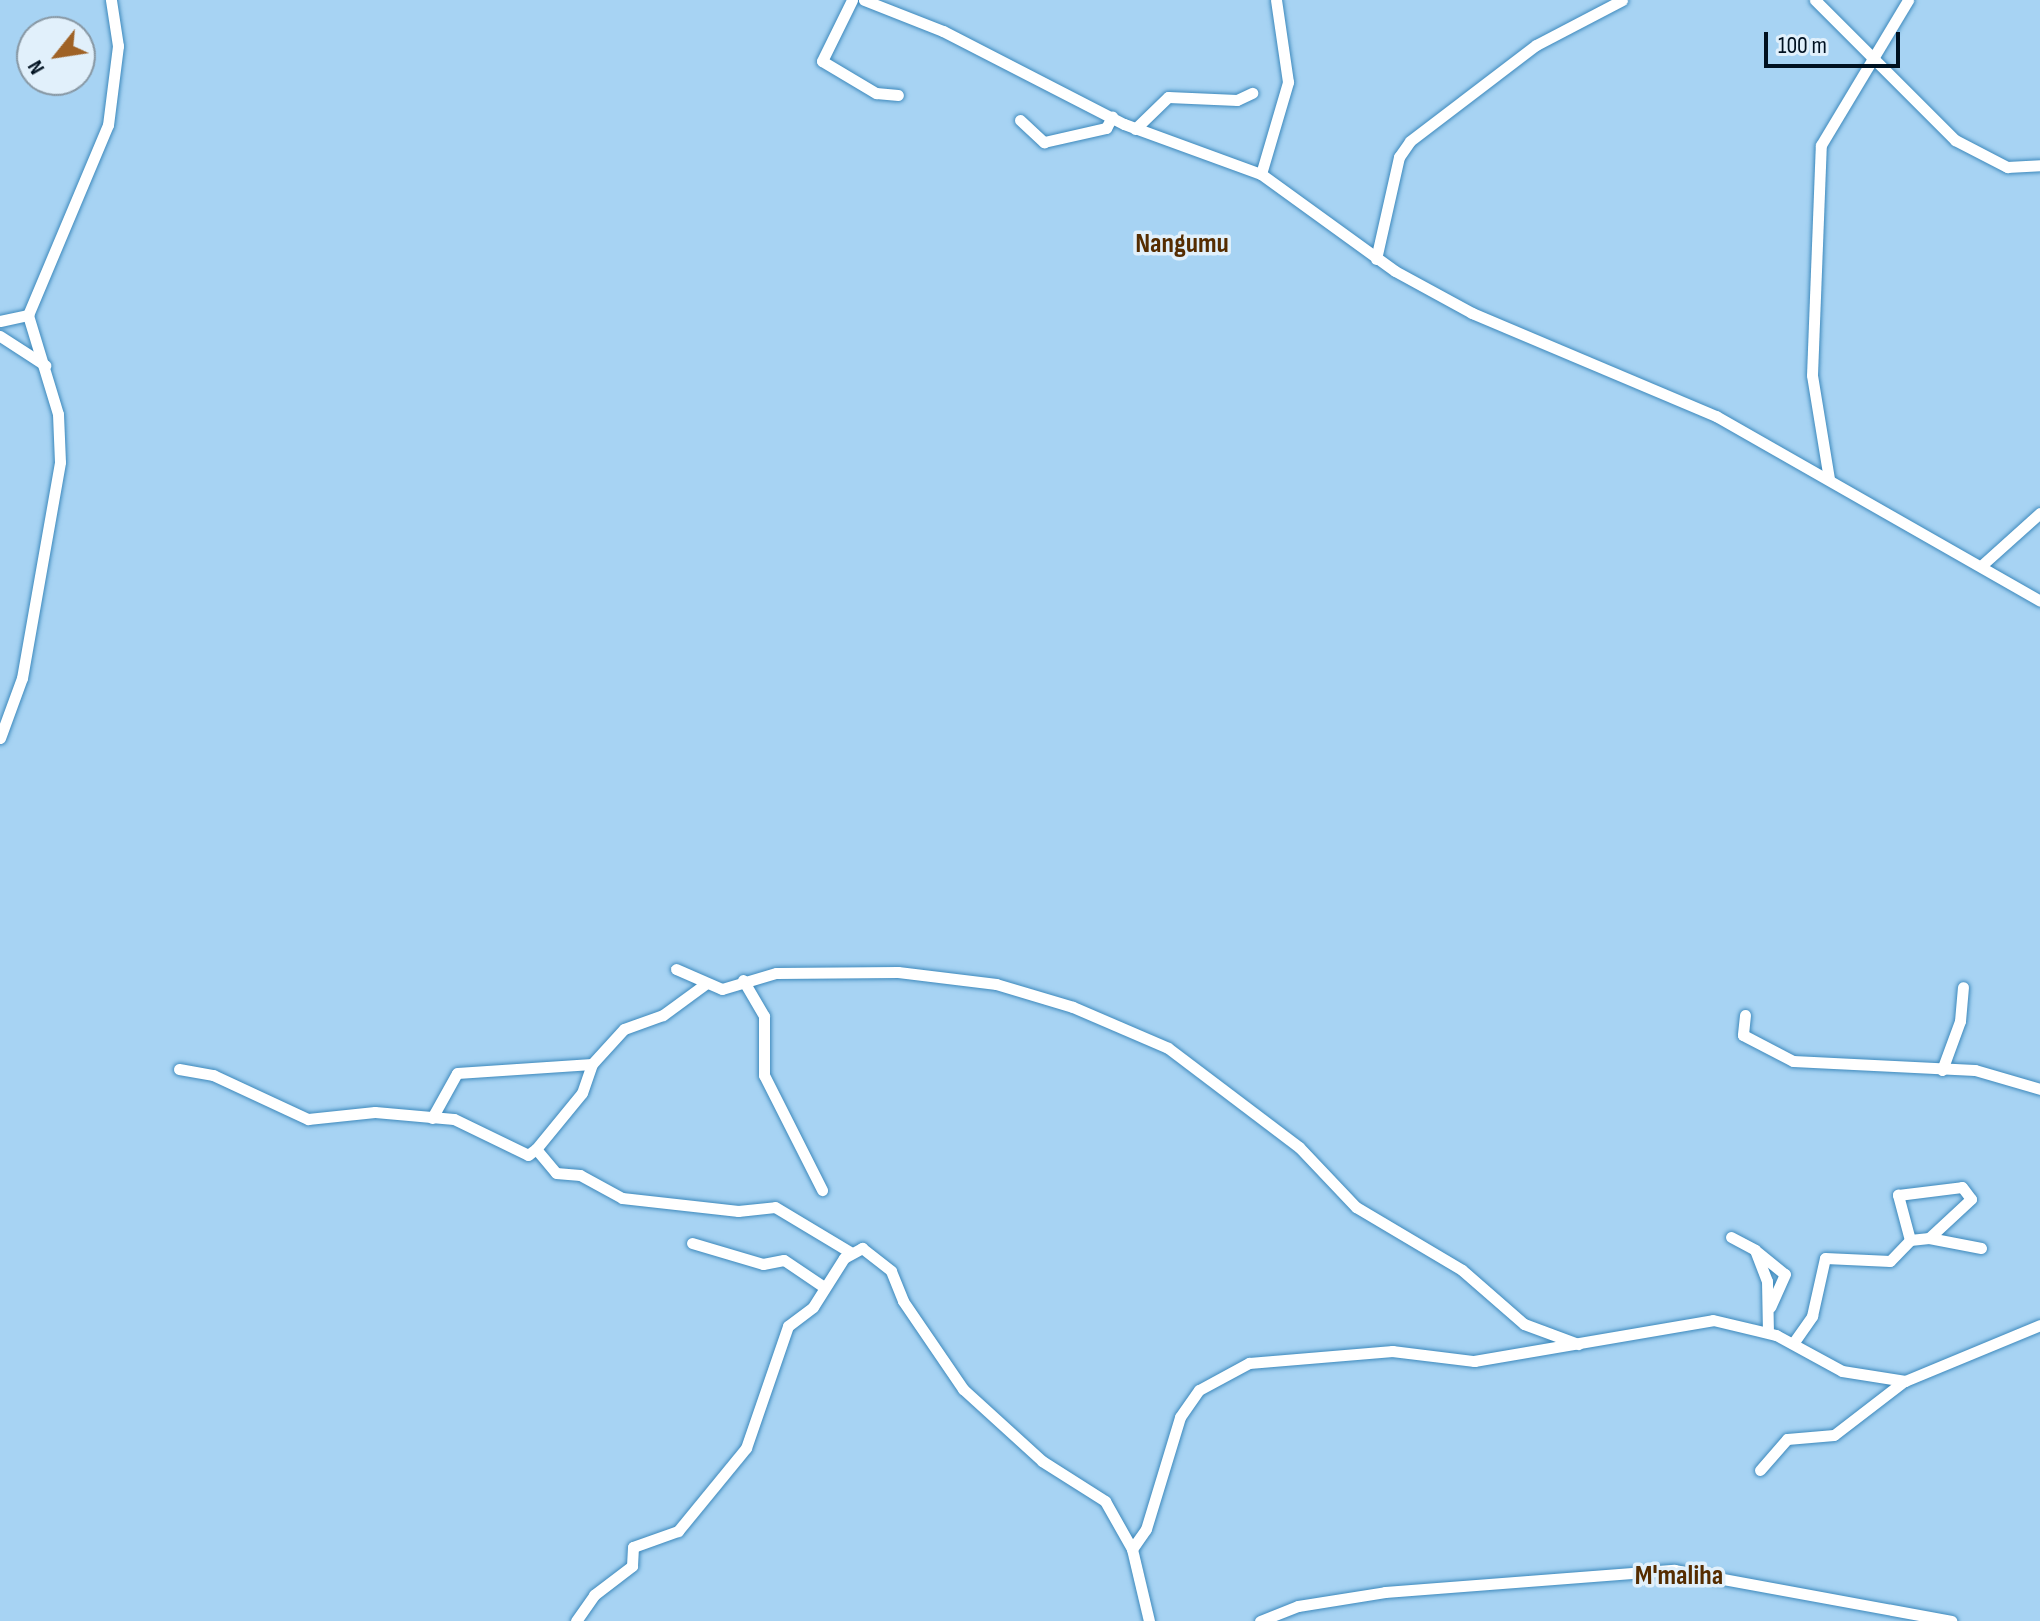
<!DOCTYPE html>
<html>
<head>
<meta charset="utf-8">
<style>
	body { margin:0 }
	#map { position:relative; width:2040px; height:1621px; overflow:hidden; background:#a7d3f3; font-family:"Sofia Sans Condensed",sans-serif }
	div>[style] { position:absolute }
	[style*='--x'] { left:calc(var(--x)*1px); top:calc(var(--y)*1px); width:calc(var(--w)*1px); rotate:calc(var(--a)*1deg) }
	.roads { filter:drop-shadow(0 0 2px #3d89bc) drop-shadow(0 0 2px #3d89bc) }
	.minor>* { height:11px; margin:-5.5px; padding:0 5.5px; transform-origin:5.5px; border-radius:5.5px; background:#fff }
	span { translate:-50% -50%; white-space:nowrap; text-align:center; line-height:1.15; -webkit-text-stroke:7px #e1f0fb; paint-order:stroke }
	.quarter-label { font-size:28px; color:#552c00; font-weight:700 }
	.north { position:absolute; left:16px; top:16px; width:80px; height:80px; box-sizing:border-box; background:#e1f0fb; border:2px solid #8797a3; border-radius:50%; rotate:240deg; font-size:22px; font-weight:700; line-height:32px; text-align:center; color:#001120 }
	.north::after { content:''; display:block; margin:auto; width:28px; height:36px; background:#9f6226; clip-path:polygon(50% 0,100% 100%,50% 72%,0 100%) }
	.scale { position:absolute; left:1764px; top:32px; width:136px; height:36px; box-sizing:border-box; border:4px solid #001120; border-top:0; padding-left:10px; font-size:24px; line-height:28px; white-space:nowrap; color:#001120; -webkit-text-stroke:6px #e1f0fb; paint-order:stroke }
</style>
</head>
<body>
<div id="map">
	<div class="roads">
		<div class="minor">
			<i style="--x:852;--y:0;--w:68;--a:116.2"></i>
			<i style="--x:822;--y:61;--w:63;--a:30.7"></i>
			<i style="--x:876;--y:93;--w:22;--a:5"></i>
			<i style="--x:864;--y:0;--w:85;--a:21.4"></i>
			<i style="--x:943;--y:31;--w:203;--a:27.2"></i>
			<i style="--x:1124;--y:124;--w:146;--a:20.1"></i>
			<i style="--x:1261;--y:174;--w:165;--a:35.9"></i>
			<i style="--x:1395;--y:271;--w:88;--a:28.6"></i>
			<i style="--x:1472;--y:313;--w:265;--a:22.9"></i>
			<i style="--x:1716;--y:416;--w:373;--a:29.7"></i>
			<i style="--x:1815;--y:0;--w:198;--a:45"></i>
			<i style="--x:1955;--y:140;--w:59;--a:27.4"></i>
			<i style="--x:2007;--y:167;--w:33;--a:-3"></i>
			<i style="--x:1020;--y:120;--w:33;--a:43"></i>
			<i style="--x:1044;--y:142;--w:64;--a:-12.7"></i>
			<i style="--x:1106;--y:128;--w:13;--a:-61"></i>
			<i style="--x:1135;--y:129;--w:46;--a:-44.1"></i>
			<i style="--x:1168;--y:97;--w:69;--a:2.5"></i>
			<i style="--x:1237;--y:100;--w:17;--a:-25"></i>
			<i style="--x:1261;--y:174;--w:96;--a:-73.6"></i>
			<i style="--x:1288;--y:82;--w:83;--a:-98.3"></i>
			<i style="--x:1376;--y:259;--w:105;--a:-77.3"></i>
			<i style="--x:1399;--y:157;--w:19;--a:-55"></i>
			<i style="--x:1410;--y:141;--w:158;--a:-37.3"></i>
			<i style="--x:1536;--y:45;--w:97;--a:-27.6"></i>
			<i style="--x:0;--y:321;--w:29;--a:-12"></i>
			<i style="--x:28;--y:315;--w:206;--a:-67.2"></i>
			<i style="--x:108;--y:125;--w:80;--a:-82.8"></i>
			<i style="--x:118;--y:46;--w:47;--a:-98.7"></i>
			<i style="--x:0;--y:336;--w:54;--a:32.8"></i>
			<i style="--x:1829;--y:479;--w:105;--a:-99.3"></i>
			<i style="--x:1812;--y:375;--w:230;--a:-87.8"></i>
			<i style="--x:1821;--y:145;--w:169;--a:-59"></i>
			<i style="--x:1982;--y:565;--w:78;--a:-41.9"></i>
			<i style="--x:0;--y:738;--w:64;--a:-69.9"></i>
			<i style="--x:22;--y:678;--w:219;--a:-80"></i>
			<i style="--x:60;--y:462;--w:48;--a:-92.4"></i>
			<i style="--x:58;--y:414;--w:103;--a:-106.9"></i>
			<i style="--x:676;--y:969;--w:50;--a:23.5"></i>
			<i style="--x:722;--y:989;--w:56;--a:-16.5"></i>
			<i style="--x:776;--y:973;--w:122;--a:-0.5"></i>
			<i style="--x:898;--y:972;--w:99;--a:7"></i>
			<i style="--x:996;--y:984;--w:80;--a:16.6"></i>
			<i style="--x:1073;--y:1007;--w:103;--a:23.3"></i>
			<i style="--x:1168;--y:1048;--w:164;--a:37.1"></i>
			<i style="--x:1299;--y:1147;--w:83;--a:46.5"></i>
			<i style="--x:1356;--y:1207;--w:123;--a:30.7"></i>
			<i style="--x:1462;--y:1270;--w:82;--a:41.1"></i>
			<i style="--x:1524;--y:1324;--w:58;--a:20.3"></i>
			<i style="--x:743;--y:980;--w:42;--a:59.7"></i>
			<i style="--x:764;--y:1016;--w:59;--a:90"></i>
			<i style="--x:764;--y:1075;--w:129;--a:63.2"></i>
			<i style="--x:1745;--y:1015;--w:20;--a:96"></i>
			<i style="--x:1743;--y:1035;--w:56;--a:27.5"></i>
			<i style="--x:1793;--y:1061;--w:182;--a:2.8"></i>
			<i style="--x:1975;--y:1070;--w:68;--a:16.3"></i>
			<i style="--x:179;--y:1069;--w:35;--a:10"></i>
			<i style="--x:213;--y:1075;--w:105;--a:24.9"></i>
			<i style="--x:308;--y:1119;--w:67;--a:-6"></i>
			<i style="--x:375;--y:1112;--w:79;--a:5.1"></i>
			<i style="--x:454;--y:1119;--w:82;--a:25.9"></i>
			<i style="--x:528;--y:1155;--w:10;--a:-37"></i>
			<i style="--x:536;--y:1149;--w:31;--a:50"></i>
			<i style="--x:556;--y:1173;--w:24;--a:5"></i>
			<i style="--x:580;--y:1175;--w:48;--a:28.7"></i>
			<i style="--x:622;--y:1198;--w:117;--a:6.4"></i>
			<i style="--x:738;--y:1211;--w:37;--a:-6"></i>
			<i style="--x:775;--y:1207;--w:87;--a:31"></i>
			<i style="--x:1942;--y:1070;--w:52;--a:-69.8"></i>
			<i style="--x:1960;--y:1021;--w:34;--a:-85"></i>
			<i style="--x:432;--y:1118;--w:51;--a:-60.9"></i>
			<i style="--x:457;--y:1073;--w:135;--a:-3.8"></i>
			<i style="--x:592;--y:1064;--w:47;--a:-47.6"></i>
			<i style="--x:624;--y:1029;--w:41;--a:-19.7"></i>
			<i style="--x:663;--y:1015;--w:51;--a:-36.2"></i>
			<i style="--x:536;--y:1149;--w:72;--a:-50.6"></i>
			<i style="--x:582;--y:1093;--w:31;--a:-71"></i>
			<i style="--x:1731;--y:1237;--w:27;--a:28"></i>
			<i style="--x:1755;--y:1250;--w:33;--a:69"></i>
			<i style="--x:1767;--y:1281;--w:51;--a:88.9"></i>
			<i style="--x:1910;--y:1240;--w:47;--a:-104.9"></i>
			<i style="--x:1898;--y:1195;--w:64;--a:-7.1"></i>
			<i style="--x:1962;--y:1187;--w:15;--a:53"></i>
			<i style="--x:1971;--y:1199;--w:57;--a:137.1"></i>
			<i style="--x:692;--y:1243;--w:74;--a:16.5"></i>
			<i style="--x:763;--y:1264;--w:21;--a:-11"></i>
			<i style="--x:784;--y:1260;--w:48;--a:34"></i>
			<i style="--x:1755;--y:1250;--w:38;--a:39"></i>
			<i style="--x:1785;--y:1274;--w:36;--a:114"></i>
			<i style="--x:1794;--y:1342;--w:32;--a:-55"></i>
			<i style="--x:1812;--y:1316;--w:59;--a:-77.4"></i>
			<i style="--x:1825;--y:1258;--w:65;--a:2.6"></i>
			<i style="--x:1890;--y:1261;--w:29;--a:-46"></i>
			<i style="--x:1910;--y:1240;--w:19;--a:-6"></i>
			<i style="--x:1929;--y:1238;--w:53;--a:10.9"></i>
			<i style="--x:1760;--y:1470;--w:41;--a:-48.9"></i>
			<i style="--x:1787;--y:1439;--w:47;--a:-4.9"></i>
			<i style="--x:1834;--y:1435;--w:88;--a:-37.6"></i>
			<i style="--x:1132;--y:1549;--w:24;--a:-55"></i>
			<i style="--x:1146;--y:1529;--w:117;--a:-73.1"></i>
			<i style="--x:1180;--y:1417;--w:33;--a:-55"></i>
			<i style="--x:1199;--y:1390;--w:57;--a:-28.4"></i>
			<i style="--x:1249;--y:1363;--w:144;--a:-4.8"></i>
			<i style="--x:1392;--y:1351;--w:83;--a:7"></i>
			<i style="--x:1474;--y:1361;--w:242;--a:-9.7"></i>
			<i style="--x:1713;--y:1320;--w:65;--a:13.4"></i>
			<i style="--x:1776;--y:1335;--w:75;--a:28.6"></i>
			<i style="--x:1842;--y:1371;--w:64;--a:9"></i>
			<i style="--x:1905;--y:1381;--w:146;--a:-22.5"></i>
			<i style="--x:576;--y:1621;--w:32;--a:-55"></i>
			<i style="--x:594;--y:1595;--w:48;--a:-37.3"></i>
			<i style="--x:632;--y:1566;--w:19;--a:-87"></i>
			<i style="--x:633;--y:1547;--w:48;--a:-19.6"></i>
			<i style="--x:678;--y:1531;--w:107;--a:-50.7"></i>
			<i style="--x:746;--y:1448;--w:129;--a:-71"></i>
			<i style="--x:788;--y:1326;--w:31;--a:-37"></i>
			<i style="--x:813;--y:1307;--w:58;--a:-57.7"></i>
			<i style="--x:844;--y:1258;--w:21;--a:-29"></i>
			<i style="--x:862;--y:1248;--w:37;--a:38"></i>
			<i style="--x:891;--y:1271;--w:32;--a:68"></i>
			<i style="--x:903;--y:1301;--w:107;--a:55.7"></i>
			<i style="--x:963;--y:1389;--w:107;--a:42.3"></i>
			<i style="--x:1042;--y:1461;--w:75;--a:32.4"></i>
			<i style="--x:1105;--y:1501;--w:55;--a:60.6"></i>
			<i style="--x:1132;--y:1549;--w:74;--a:76.7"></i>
			<i style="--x:1260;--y:1621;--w:41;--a:-21.5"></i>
			<i style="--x:1298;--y:1606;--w:88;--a:-9.1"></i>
			<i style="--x:1385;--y:1592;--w:290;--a:-4.4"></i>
			<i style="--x:1674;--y:1570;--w:282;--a:10.4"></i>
		</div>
	</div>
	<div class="quarter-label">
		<span style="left:1182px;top:244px">Nangumu</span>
		<span style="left:1679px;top:1576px">M'maliha</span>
	</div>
	<div class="north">N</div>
	<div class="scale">100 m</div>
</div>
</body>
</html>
